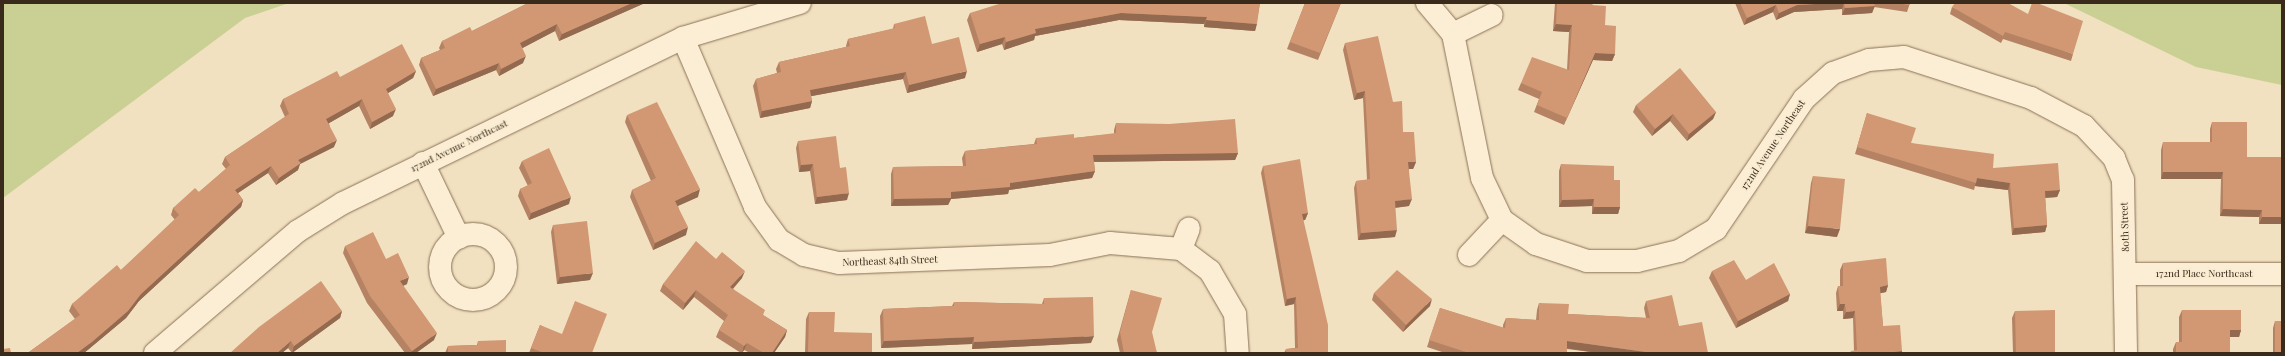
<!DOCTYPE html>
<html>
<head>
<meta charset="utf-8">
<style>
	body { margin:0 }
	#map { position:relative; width:2285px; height:356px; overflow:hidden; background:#f1e1c0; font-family:"Playfair Display",serif }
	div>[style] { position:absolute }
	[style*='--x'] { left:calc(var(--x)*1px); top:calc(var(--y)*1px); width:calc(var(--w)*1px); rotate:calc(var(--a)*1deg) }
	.green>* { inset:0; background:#cad093 }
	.roads { filter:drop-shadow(0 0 1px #8b7156) drop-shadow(0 0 1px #8b7156) }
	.minor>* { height:22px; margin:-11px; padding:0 11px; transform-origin:11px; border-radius:11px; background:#fbeed4 }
	.minor>.ring { margin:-11px; padding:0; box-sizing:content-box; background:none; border:22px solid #fbeed4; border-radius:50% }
	.wall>* { inset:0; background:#b58363 }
	.shaded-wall>* { inset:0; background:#936a50 }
	.building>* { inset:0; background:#d29873 }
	span { translate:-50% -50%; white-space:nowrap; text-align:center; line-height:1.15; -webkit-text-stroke:3px #f8ebd0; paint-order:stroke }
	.street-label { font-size:10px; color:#3a2a1c }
	.frame { position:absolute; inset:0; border:4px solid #3a2a1c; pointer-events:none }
</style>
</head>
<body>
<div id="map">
	<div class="green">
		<i style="clip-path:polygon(3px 3px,289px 3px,245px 18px,3px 198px)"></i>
		<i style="clip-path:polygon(2064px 3px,2282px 3px,2282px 85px,2196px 67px)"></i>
	</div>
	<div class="roads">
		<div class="minor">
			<i style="--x:1427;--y:3;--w:40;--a:50"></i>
			<i style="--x:1453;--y:34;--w:147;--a:78.6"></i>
			<i style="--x:1482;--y:178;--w:47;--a:64.5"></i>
			<i style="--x:1502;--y:220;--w:42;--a:35.2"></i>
			<i style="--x:1536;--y:244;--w:54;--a:18.4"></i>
			<i style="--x:1587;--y:261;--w:50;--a:0"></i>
			<i style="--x:1637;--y:261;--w:43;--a:-13.4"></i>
			<i style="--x:1679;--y:251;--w:43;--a:-30.7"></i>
			<i style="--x:1716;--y:229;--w:157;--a:-55.9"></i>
			<i style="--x:1804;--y:99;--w:39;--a:-42"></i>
			<i style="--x:1833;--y:73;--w:38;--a:-20"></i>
			<i style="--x:1869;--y:60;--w:35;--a:-5"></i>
			<i style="--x:1904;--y:57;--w:133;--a:17.9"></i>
			<i style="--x:2031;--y:98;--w:60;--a:27.8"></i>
			<i style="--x:2084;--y:126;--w:44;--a:46.8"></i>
			<i style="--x:2114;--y:158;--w:24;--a:68"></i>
			<i style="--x:2123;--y:180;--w:173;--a:89"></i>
			<i style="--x:1453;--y:34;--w:43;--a:-26"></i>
			<i style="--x:683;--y:38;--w:184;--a:66.9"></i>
			<i style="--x:755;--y:207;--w:41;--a:54"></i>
			<i style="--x:779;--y:240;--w:29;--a:31"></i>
			<i style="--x:804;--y:255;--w:36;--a:13"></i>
			<i style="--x:839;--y:263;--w:211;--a:-2.2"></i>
			<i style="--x:1050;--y:255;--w:61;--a:-11.3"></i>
			<i style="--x:1110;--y:243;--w:71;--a:4.8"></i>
			<i style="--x:1181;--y:249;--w:36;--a:37"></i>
			<i style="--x:1210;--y:271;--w:50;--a:59.8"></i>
			<i style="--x:1235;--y:314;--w:39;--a:86"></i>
			<i style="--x:423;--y:163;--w:83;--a:64.4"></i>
			<i class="ring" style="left:440px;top:234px;width:44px;height:44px"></i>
			<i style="--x:1181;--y:249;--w:22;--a:-69"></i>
			<i style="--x:1469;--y:255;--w:48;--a:-46.7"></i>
			<i style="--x:2126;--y:274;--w:156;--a:0"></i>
			<i style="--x:155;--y:353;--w:188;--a:-40.5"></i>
			<i style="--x:298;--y:231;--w:53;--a:-31.9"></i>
			<i style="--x:343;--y:203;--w:378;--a:-25.9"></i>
			<i style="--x:683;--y:38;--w:122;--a:-16.7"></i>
		</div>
	</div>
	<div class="wall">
		<i style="clip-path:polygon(528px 3px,645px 3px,559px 41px,555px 31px,522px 48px,523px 63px,499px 76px,496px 70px,433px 96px,419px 65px,421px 58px,440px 50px,439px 48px,442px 41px,472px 31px)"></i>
		<i style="clip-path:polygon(1260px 3px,1255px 31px,1204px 27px,1204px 24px,1119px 20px,1035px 36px,1034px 40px,1004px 50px,1002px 44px,977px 52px,967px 20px,970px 13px)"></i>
		<i style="clip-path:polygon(1305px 3px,1341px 3px,1318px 60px,1287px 49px)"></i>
		<i style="clip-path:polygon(1555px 3px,1593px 3px,1592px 5px,1605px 25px,1615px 54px,1612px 61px,1593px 60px,1564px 125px,1534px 112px,1539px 99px,1518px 90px,1521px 83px,1567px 70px,1569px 32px,1553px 31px)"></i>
		<i style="clip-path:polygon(1735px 3px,1910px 3px,1907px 12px,1874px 7px,1872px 13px,1842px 15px,1842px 9px,1794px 12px,1776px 20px,1773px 12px,1744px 25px)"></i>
		<i style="clip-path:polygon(1952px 7px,2073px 54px,2071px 61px,2003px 39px,2001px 43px,1950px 14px)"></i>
		<i style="clip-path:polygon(894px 24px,932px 44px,965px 78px,907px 93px,903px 79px,811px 96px,812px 101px,810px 108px,760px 118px,753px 86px,756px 79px,777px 73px,776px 69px,779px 62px,846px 47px,846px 46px,848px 39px,893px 29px)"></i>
		<i style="clip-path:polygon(1345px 43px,1393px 102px,1403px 132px,1416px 162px,1413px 169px,1409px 169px,1409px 206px,1395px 208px,1395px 237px,1358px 240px,1354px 188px,1356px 181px,1367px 180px,1363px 98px,1354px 100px,1343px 50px)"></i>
		<i style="clip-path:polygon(416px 71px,413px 78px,388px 93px,393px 116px,370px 129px,359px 106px,329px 123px,334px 147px,300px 164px,298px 170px,276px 185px,268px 173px,238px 193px,243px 200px,241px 207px,139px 301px,126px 318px,89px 349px,84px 353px,29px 353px,29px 352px,75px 319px,69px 311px,72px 304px,121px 270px,175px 220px,171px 215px,173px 208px,199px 192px,226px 169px,222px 164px,225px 157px,285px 117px,280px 106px,283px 99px)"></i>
		<i style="clip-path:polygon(1636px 105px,1716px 112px,1713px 119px,1687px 141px,1670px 121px,1652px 136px,1633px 112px)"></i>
		<i style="clip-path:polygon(1867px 113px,1911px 143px,1993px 168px,2060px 190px,2057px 197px,2045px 198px,2047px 225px,2045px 232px,2012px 235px,2008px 190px,1975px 186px,1974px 190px,1855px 154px)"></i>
		<i style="clip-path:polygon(627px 115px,698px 197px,678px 206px,686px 235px,653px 250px,630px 197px,632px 190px,651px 181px,625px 122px)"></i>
		<i style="clip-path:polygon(2212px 122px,2247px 157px,2282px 157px,2282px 224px,2259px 224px,2259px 217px,2220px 216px,2221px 179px,2161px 179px,2161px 150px,2163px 142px,2210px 142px,2210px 129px)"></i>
		<i style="clip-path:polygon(1116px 123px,1238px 153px,1235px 160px,1094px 162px,1095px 171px,1092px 178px,1009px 190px,1008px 194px,951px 199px,948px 205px,891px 206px,891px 174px,893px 167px,963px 166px,962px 158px,965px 151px,1034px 144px,1036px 138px,1074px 138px,1114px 134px,1114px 130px)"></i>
		<i style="clip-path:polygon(798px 141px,840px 168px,847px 200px,815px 204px,810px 171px,799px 172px,796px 148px)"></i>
		<i style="clip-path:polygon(522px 161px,569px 204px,529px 220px,518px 196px,520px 189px,528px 186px,519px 168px)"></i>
		<i style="clip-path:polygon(1561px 164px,1614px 180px,1620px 207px,1618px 214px,1592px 214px,1592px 206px,1559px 207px,1559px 171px)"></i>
		<i style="clip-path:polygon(1263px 166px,1308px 213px,1305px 220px,1303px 220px,1328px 353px,1284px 353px,1286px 349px,1295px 348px,1294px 304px,1285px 306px,1261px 173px)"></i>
		<i style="clip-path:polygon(1813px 176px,1837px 237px,1805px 233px,1811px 183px)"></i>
		<i style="clip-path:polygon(553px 225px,590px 280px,557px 284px,551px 232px)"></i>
		<i style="clip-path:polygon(345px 246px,386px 259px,407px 284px,403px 286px,434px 340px,416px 353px,405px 353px,367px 303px,343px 253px)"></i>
		<i style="clip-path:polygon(716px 259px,742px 278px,733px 289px,763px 315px,787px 330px,785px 337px,774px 353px,750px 353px,744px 350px,742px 353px,741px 353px,716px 337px,719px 330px,724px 321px,694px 297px,683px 310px,660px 291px,663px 284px)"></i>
		<i style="clip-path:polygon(1843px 263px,1888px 285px,1886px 292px,1880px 293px,1883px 326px,1902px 351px,1902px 353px,1850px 353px,1851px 351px,1854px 351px,1853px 318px,1843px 319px,1843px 311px,1837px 311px,1836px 293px,1838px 286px,1840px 286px,1840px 270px)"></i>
		<i style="clip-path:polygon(1712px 271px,1746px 280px,1790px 294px,1788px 301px,1736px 328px,1709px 278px)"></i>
		<i style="clip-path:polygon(1131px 290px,1157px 353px,1120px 353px,1117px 340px,1129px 297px)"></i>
		<i style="clip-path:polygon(1374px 293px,1430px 306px,1403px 332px,1372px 300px)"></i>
		<i style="clip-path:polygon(1044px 298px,1091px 343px,972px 349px,972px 344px,881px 348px,880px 316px,883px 309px,952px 306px,954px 302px,1042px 304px)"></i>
		<i style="clip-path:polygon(1646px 301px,1679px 326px,1708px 353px,1598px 353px,1567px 349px,1567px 353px,1445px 353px,1427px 347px,1440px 308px,1503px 328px,1503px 325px,1506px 318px,1536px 320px,1537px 310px,1539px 303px,1568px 314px,1646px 318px,1644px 308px)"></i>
		<i style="clip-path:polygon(2182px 310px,2241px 330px,2239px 337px,2230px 337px,2230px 353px,2173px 353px,2173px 349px,2176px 342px,2179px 342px,2179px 317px)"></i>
		<i style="clip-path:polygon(342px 311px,340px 318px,292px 353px,288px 348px,282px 353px,230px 353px)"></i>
		<i style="clip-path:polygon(2015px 311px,2055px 353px,2013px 353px,2012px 318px)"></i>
		<i style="clip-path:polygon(809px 312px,834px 332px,872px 353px,805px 353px,806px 319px)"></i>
		<i style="clip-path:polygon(2275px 321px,2282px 353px,2273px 353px,2273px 328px)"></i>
		<i style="clip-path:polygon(540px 325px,592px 353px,529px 353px)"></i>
		<i style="clip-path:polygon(478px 341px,506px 353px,445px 353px,448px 346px,477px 345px)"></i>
	</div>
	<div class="shaded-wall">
		<i style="clip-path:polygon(632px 3px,645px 3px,559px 41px,562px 34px)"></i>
		<i style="clip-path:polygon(1833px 3px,1844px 3px,1842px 9px,1794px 12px,1776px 20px,1779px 13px,1797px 5px)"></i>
		<i style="clip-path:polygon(1776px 5px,1773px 12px,1744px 25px,1747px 18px)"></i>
		<i style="clip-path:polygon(1875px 6px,1872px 13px,1842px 15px,1845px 8px)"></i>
		<i style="clip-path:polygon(1121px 13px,1207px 17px,1204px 24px,1119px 20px,1035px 36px,1034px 40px,1004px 50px,1006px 42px,1035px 29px)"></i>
		<i style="clip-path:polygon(1206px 20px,1257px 24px,1255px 31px,1204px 27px)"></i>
		<i style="clip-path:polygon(557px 24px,555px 31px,517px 51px,520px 43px)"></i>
		<i style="clip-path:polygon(1556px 24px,1572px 25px,1569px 32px,1553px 31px)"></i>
		<i style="clip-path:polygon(1005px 37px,1002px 44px,977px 52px,980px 44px)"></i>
		<i style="clip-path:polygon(1595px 53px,1615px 54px,1612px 61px,1593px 60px,1564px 125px)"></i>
		<i style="clip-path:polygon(526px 56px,523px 63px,499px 76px,501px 69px)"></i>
		<i style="clip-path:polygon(499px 63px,496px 70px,433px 96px,436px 89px)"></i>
		<i style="clip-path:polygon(416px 71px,413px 78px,383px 96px,386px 89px)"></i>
		<i style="clip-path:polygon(967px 71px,965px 78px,907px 93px,909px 85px)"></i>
		<i style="clip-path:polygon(906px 72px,903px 79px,807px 97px,810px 90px)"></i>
		<i style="clip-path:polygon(1365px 91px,1363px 98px,1354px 100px,1357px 93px)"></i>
		<i style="clip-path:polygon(362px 99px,359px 106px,324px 126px,326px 119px)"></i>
		<i style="clip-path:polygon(812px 101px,810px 108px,760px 118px,762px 111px)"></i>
		<i style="clip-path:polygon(396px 109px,393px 116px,370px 129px,372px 122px)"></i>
		<i style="clip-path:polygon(1716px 112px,1713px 119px,1687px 141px,1689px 134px)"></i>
		<i style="clip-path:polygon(1673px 114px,1670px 121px,1652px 136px,1655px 129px)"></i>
		<i style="clip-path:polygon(337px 140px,334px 147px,300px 164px,298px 170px,276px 185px,279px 178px,298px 160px)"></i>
		<i style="clip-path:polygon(1238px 153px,1235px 160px,1090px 162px,1093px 155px)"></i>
		<i style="clip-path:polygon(1408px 162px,1416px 162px,1413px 169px,1406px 169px)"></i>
		<i style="clip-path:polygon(813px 164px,810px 171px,799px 172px,801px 165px)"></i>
		<i style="clip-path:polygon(271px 166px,268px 173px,232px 197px,235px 190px)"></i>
		<i style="clip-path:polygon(1095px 171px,1092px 178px,1009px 190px,1008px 194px,951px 199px,948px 205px,891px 206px,894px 199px)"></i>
		<i style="clip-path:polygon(2163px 172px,2223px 172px,2221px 179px,2161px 179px)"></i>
		<i style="clip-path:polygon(1977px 178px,2010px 183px,2008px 190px,1975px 186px)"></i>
		<i style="clip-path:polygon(700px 189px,698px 197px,673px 208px,675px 201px)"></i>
		<i style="clip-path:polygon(2060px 190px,2057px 197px,2042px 198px,2045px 191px)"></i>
		<i style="clip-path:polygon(849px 193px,847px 200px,815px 204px,817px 197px)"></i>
		<i style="clip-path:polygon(571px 197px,569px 204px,529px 220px,531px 213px)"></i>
		<i style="clip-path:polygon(1412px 199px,1409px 206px,1392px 208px,1395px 201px)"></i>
		<i style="clip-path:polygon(1594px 199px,1592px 206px,1559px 207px,1562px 200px)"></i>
		<i style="clip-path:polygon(243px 200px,241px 207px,139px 301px,126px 318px,84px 353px,77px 353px)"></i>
		<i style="clip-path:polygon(1594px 207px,1620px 207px,1618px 214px,1592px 214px)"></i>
		<i style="clip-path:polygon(2223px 209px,2262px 210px,2259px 217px,2220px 216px)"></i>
		<i style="clip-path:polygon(1308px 213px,1305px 220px,1299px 221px,1302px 214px)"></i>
		<i style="clip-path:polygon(2262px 217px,2282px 217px,2282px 224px,2259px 224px)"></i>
		<i style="clip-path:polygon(2047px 225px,2045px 232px,2012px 235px,2014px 228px)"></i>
		<i style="clip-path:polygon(1808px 226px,1840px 229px,1837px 237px,1805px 233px)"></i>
		<i style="clip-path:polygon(688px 227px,686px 235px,653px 250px,655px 243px)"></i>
		<i style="clip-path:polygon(1397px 230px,1395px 237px,1358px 240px,1361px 233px)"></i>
		<i style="clip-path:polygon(745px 271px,742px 278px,728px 294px,730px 287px)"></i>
		<i style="clip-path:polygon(593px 273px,590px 280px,557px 284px,560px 277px)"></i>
		<i style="clip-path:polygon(409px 277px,407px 284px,398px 288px,400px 281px)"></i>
		<i style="clip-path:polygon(1888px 285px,1886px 292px,1877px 294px,1880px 287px)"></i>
		<i style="clip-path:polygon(696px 290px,694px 297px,683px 310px,685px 303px)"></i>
		<i style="clip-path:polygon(1790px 294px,1788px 301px,1736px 328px,1738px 321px)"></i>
		<i style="clip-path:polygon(1296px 297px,1294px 304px,1285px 306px,1287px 299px)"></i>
		<i style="clip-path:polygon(1432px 299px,1430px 306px,1403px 332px,1406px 325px)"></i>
		<i style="clip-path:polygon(1840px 304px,1845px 304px,1843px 311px,1837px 311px)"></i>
		<i style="clip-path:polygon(342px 311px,340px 318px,292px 353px,294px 346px)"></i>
		<i style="clip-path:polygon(1855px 311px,1853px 318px,1843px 319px,1846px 312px)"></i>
		<i style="clip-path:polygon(787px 330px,785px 337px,774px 353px,772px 353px)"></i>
		<i style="clip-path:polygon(2230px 330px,2241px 330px,2239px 337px,2227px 337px)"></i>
		<i style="clip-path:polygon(437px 333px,434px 340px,416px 353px,411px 353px,412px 351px)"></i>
		<i style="clip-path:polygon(1094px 336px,1091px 343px,972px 349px,974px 342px)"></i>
		<i style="clip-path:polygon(974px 337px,972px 344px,881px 348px,884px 341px)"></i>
		<i style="clip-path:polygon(291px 341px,288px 348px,282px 353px,277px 353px)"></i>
		<i style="clip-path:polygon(1567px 341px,1653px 353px,1598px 353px,1565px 348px)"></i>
		<i style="clip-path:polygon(747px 343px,744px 350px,742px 353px,744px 346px)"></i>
		<i style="clip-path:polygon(1902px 351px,1902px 353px,1894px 353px,1894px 352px)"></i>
	</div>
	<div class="building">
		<i style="clip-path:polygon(528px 3px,632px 3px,562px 34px,557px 24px,520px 43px,526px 56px,501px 69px,499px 63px,436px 89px,421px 58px,445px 48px,442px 41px,470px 27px,472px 31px)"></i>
		<i style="clip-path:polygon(1002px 3px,1260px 3px,1257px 24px,1206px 20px,1207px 17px,1121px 13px,1035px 29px,1036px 33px,1006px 42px,1005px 37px,980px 44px,970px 13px)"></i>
		<i style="clip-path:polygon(1305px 3px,1341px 3px,1320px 53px,1290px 42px)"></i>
		<i style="clip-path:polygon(1557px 3px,1593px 3px,1592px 5px,1606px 6px,1605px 25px,1616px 26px,1615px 54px,1595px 53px,1567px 118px,1537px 105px,1542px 92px,1521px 83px,1532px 57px,1569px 70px,1572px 25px,1556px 24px)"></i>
		<i style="clip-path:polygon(1740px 3px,1833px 3px,1797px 5px,1779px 13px,1776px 5px,1747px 18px)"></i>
		<i style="clip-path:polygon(1844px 3px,1874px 3px,1875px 6px,1845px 8px)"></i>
		<i style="clip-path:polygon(1895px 3px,1910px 3px,1910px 5px)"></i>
		<i style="clip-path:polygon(1955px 3px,2008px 3px,2028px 14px,2032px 3px,2037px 3px,2083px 21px,2073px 54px,2005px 32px,2003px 36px,1952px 7px)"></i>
		<i style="clip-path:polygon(925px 16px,932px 44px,959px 37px,967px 71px,909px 85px,906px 72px,810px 90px,812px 101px,762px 111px,756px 79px,781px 72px,779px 62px,850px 46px,848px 39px,895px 28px,894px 24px)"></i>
		<i style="clip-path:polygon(1378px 36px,1393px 102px,1402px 101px,1403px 132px,1414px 132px,1416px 162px,1408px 162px,1412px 199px,1395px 201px,1397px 230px,1361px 233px,1356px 181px,1370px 179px,1365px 91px,1357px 93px,1345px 43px)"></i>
		<i style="clip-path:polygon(402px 44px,416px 71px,386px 89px,396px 109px,372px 122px,362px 99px,326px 119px,337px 140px,298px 160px,301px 163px,279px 178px,271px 166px,235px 190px,243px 200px,141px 294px,128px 311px,92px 342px,77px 353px,30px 353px,29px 352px,80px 315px,72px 304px,117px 265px,121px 270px,179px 215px,173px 208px,195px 188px,199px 192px,230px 165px,225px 157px,289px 114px,283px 99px,337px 71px,340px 77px)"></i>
		<i style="clip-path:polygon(1680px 68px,1716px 112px,1689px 134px,1673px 114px,1655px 129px,1636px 105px)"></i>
		<i style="clip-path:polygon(657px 102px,700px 189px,675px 201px,688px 227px,655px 243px,632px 190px,656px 178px,627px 115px)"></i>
		<i style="clip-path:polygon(1867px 113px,1916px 128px,1911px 143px,1994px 154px,1993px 168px,2058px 163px,2060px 190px,2045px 191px,2047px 225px,2014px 228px,2010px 183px,1977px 178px,1976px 183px,1857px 147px)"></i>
		<i style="clip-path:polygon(1235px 119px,1238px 153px,1093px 155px,1095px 171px,1010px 183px,1010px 187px,951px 192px,951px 198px,894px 199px,893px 167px,966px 166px,965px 151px,1037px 144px,1036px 138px,1074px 134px,1074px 138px,1116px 133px,1116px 123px,1169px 124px)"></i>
		<i style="clip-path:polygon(2212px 122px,2247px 122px,2247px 157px,2282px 157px,2282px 217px,2262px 217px,2262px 210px,2223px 209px,2223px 172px,2163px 172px,2163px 142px,2212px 142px)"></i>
		<i style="clip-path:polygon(836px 136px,840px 168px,846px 167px,849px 193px,817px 197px,813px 164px,801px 165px,798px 141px)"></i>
		<i style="clip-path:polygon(549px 148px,571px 197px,531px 213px,520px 189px,532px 183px,522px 161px)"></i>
		<i style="clip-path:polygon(1300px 159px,1308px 213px,1302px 214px,1328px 325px,1328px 353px,1286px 353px,1286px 349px,1298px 348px,1296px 297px,1287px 299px,1263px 166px)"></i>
		<i style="clip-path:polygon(1561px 164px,1614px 166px,1614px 180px,1620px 180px,1620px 207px,1594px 207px,1594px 199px,1562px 200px)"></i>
		<i style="clip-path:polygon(1813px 176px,1845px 179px,1840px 229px,1808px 226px)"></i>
		<i style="clip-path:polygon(587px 221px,593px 273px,560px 277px,553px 225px)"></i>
		<i style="clip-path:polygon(373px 232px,386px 259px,398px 253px,409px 277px,400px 281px,437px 333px,412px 351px,370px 296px,345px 246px)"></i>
		<i style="clip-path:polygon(696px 241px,716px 259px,722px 252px,745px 271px,730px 287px,765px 310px,763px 315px,787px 330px,772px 353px,764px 353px,747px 343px,744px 346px,719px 330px,728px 315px,696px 290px,685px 303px,663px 284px)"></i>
		<i style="clip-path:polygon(1886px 258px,1888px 285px,1880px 287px,1883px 326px,1900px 325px,1902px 351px,1894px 352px,1894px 353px,1851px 353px,1851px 351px,1857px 350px,1855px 311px,1846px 312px,1845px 304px,1840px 304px,1838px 286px,1843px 286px,1843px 263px)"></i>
		<i style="clip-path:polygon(1734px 260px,1746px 280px,1774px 263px,1790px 294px,1738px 321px,1712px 271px)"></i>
		<i style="clip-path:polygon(1397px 270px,1432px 299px,1406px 325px,1374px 293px)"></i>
		<i style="clip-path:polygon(321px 281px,342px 311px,294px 346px,291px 341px,277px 353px,230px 353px,259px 327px)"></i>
		<i style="clip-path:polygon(1131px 290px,1162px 298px,1152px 332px,1157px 353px,1124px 353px,1120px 332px)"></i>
		<i style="clip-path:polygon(1672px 295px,1679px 326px,1702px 322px,1708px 353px,1653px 353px,1567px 341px,1567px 353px,1469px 353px,1429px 340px,1440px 308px,1505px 328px,1506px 318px,1539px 320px,1539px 303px,1569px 304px,1568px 314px,1650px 318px,1646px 301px)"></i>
		<i style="clip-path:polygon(1093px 297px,1094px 336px,974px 342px,974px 337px,884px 341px,883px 309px,954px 306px,954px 302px,1044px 304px,1044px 298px)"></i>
		<i style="clip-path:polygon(575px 301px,607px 314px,592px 353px,544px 353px,531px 348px,540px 325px,562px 334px)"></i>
		<i style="clip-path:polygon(2055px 310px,2055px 353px,2016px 353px,2015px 311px)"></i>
		<i style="clip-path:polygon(2182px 310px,2241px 310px,2241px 330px,2230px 330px,2230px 353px,2176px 353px,2176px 342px,2182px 342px)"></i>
		<i style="clip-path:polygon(809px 312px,835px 312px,834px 332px,872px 333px,872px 353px,808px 353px)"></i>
		<i style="clip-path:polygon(2275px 321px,2282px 321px,2282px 353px,2275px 353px)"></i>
		<i style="clip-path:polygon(506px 340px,506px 353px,448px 353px,448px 346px,478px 345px,478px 341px)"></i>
		<i style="clip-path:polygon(10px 348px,11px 353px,3px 353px,3px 349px)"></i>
	</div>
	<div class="street-label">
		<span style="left:1773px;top:145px;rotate:-56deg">172nd Avenue Northeast</span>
		<span style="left:459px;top:146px;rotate:-26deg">172nd Avenue Northeast</span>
		<span style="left:2125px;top:227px;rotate:-92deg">80th Street</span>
		<span style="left:890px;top:261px;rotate:-2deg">Northeast 84th Street</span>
		<span style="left:2204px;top:274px">172nd Place Northeast</span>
	</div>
	<div class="frame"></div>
</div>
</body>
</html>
